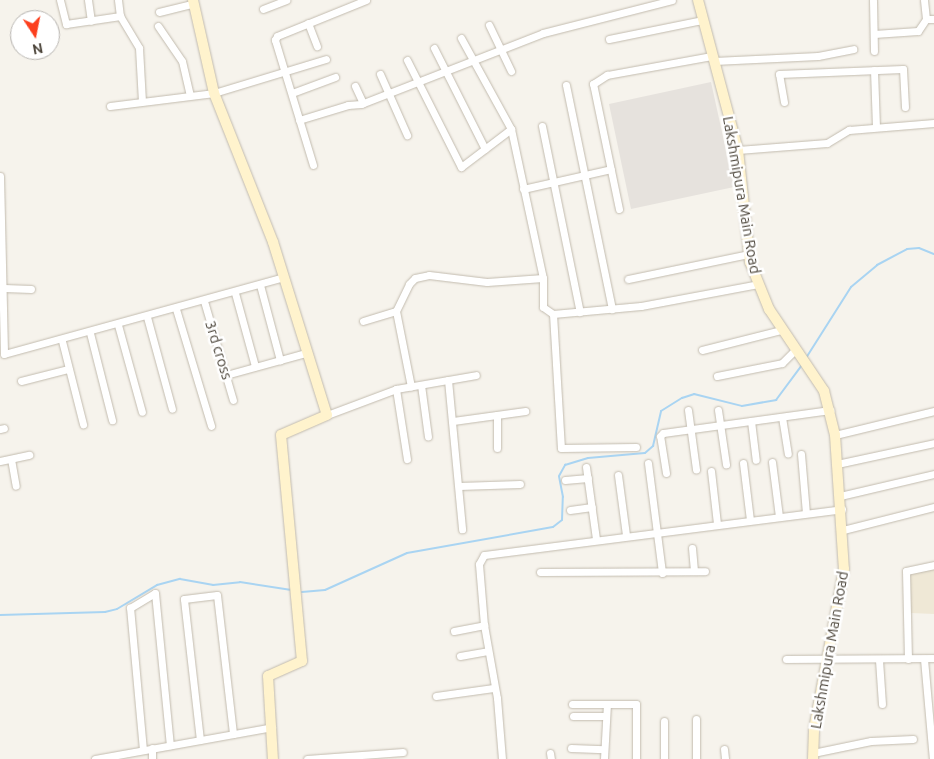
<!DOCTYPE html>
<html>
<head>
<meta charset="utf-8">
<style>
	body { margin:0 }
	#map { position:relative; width:934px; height:759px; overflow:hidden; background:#f6f3ec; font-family:Ubuntu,sans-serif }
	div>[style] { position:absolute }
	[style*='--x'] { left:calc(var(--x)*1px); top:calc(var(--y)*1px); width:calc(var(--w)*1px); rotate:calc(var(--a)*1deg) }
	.industrial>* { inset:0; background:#e6e2dd }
	.education>* { inset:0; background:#efe8d6 }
	.stream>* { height:2px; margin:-1px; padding:0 1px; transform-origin:1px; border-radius:1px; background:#a9d4f2 }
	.roads { filter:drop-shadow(0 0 1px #c2bbae) drop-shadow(0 0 1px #c2bbae) }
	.street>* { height:7px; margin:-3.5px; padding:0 3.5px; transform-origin:3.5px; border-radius:3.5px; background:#fff }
	.secondary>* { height:10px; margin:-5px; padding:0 5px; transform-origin:5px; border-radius:5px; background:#fff3cd }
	span { translate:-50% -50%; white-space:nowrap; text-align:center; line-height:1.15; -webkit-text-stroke:5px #fff; paint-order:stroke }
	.street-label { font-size:15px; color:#4b4439 }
	.north { position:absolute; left:10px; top:10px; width:50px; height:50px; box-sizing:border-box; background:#fff; border:1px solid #b7b4b0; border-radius:50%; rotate:169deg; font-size:14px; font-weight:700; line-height:20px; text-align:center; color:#4b4439 }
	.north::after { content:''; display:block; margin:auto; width:18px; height:22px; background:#fc3f1d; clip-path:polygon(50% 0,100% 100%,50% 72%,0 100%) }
</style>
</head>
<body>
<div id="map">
	<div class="industrial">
		<i style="clip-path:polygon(711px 82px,734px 187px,631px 209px,609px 104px)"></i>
	</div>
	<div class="education">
		<i style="clip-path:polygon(934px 569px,934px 614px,911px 613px,909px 574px)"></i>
	</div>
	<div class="stream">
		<i style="--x:806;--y:358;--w:84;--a:-57.6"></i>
		<i style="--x:851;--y:287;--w:34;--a:-40"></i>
		<i style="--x:877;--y:265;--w:34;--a:-28"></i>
		<i style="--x:907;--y:249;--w:12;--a:-5"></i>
		<i style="--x:919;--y:248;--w:16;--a:22"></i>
		<i style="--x:302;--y:592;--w:23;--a:-5"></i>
		<i style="--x:325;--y:590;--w:90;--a:-24.3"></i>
		<i style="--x:407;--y:553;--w:148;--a:-10.1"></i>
		<i style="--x:553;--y:527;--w:11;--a:-38"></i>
		<i style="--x:562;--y:520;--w:23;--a:-88"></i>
		<i style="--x:563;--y:497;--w:21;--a:-101"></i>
		<i style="--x:559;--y:476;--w:13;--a:-61"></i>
		<i style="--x:565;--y:465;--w:24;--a:-17"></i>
		<i style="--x:588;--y:458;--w:57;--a:-5"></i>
		<i style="--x:645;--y:453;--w:11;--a:-41"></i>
		<i style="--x:653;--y:446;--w:36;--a:-77"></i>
		<i style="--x:661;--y:411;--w:25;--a:-32"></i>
		<i style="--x:682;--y:398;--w:13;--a:-18"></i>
		<i style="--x:694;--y:394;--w:49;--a:14"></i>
		<i style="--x:742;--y:406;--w:35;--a:-10"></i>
		<i style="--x:776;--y:400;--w:44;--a:-53.4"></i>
		<i style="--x:0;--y:615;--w:105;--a:-1.6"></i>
		<i style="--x:105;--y:612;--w:12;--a:-14"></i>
		<i style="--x:117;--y:609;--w:47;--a:-31"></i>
		<i style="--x:157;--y:585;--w:24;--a:-15"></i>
		<i style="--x:180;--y:579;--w:34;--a:10"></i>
		<i style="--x:213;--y:585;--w:27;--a:-6"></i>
		<i style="--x:240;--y:582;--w:52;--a:8.9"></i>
	</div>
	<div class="roads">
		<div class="street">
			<i style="--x:60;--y:0;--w:25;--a:76"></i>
			<i style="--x:66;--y:24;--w:55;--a:-8.4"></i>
			<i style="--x:88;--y:0;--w:21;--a:82"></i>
			<i style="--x:118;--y:0;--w:16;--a:83"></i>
			<i style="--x:120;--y:16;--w:37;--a:59"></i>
			<i style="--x:139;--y:48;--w:53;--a:86.8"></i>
			<i style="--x:873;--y:0;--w:51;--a:88.9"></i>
			<i style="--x:263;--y:9;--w:25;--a:-21"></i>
			<i style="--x:159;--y:12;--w:36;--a:-14"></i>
			<i style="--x:926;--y:19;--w:8;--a:0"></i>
			<i style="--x:308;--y:23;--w:25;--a:69"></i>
			<i style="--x:489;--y:25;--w:51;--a:64.4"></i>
			<i style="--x:158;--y:26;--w:42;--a:55.6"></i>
			<i style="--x:182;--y:61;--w:35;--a:77"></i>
			<i style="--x:874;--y:34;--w:44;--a:-3.9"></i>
			<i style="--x:918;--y:31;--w:14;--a:-56"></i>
			<i style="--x:926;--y:19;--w:19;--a:-96"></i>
			<i style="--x:461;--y:38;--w:104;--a:61.2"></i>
			<i style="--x:511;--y:129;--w:152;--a:77.9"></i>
			<i style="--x:609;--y:39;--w:95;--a:-11.5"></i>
			<i style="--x:434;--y:48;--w:113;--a:63.2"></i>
			<i style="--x:407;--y:60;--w:120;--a:63.2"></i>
			<i style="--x:461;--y:167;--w:63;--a:-37.2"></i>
			<i style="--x:714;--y:61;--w:104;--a:-2.8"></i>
			<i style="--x:818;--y:56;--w:36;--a:-11"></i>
			<i style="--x:874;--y:70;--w:57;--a:88"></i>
			<i style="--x:380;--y:74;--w:67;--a:66.1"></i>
			<i style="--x:566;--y:85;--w:229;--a:78.4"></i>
			<i style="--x:355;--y:86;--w:19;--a:65"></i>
			<i style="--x:292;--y:93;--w:46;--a:-20.4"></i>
			<i style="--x:784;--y:102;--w:28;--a:-100"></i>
			<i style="--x:779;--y:74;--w:124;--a:-2.3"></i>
			<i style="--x:903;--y:69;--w:38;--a:87"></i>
			<i style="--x:110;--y:106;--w:105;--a:-7.1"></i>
			<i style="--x:214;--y:93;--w:117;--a:-16.9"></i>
			<i style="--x:299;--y:120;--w:51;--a:-17"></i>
			<i style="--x:348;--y:105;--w:13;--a:-4"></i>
			<i style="--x:361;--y:104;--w:195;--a:-21.3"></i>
			<i style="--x:543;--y:33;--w:133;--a:-14.3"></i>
			<i style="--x:542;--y:126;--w:190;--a:78.5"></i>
			<i style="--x:738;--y:150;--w:89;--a:-4.5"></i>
			<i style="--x:827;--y:143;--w:26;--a:-31"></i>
			<i style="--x:849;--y:130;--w:85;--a:-4.7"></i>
			<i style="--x:313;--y:165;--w:131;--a:-106.9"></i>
			<i style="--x:275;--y:40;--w:4;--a:-63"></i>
			<i style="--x:277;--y:36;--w:96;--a:-22"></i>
			<i style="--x:0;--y:176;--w:178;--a:88.7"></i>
			<i style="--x:4;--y:354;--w:289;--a:-15.4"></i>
			<i style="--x:523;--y:189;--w:90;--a:-12.8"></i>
			<i style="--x:619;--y:209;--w:128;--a:-101.7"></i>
			<i style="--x:593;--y:84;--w:17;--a:-33"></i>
			<i style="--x:607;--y:75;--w:107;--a:-10.3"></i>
			<i style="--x:628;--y:279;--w:124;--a:-11.7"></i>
			<i style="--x:260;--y:285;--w:78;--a:75.1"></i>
			<i style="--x:4;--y:288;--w:27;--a:2"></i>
			<i style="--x:235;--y:293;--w:76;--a:74.7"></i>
			<i style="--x:204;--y:301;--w:103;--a:73.7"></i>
			<i style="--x:176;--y:309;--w:122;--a:73.3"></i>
			<i style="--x:396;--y:311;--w:77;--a:78.8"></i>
			<i style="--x:553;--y:314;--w:134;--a:86.6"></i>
			<i style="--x:561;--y:448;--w:75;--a:-0.8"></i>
			<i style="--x:147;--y:317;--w:95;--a:74.8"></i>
			<i style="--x:363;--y:321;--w:34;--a:-17"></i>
			<i style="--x:396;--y:311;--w:30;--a:-64"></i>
			<i style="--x:409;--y:284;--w:8;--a:-45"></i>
			<i style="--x:415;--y:278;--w:14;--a:-12"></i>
			<i style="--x:429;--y:275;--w:58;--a:6.9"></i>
			<i style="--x:487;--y:282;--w:56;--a:-4.1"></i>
			<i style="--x:543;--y:278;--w:29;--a:90"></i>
			<i style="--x:543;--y:307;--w:12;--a:35"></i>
			<i style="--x:553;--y:314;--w:88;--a:-5.2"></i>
			<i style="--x:641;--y:306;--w:119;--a:-10.6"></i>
			<i style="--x:118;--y:325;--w:90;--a:74.6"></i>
			<i style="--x:90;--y:333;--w:90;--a:75.8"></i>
			<i style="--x:62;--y:341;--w:86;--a:75.8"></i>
			<i style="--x:702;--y:350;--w:81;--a:-14.2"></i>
			<i style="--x:226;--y:375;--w:83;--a:-15.4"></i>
			<i style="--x:717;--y:376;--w:66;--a:-11.3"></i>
			<i style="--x:782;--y:363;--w:18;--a:-45"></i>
			<i style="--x:448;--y:380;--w:150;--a:84.6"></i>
			<i style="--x:21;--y:381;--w:49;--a:-14.3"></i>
			<i style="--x:421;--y:385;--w:52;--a:82.3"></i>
			<i style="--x:396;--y:389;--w:71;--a:81.1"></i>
			<i style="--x:688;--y:410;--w:60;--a:82.3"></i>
			<i style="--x:718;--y:410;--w:55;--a:81.6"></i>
			<i style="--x:327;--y:415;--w:74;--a:-20.6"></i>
			<i style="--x:396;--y:389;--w:81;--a:-9.9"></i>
			<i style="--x:782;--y:417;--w:37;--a:81"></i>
			<i style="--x:453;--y:421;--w:73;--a:-7.9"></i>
			<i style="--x:751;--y:421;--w:39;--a:83"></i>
			<i style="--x:0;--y:429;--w:4;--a:-14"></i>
			<i style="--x:835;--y:435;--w:102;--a:-13.6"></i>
			<i style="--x:497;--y:448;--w:33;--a:-90"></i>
			<i style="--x:801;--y:454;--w:59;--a:85.2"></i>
			<i style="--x:11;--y:459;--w:27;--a:80"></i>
			<i style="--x:0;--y:461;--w:30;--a:-12"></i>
			<i style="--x:772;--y:462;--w:55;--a:82.7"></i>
			<i style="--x:648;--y:463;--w:111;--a:82.7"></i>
			<i style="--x:743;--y:463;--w:57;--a:83"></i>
			<i style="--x:837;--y:464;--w:99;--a:-12.2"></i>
			<i style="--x:586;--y:467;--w:73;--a:82.1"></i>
			<i style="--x:711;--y:471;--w:53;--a:83.5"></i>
			<i style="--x:666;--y:473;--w:37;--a:-99"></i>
			<i style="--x:660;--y:436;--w:4;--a:-45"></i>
			<i style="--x:663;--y:433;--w:169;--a:-7.8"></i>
			<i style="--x:618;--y:475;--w:61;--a:82.4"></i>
			<i style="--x:565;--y:480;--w:23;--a:-5"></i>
			<i style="--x:459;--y:486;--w:61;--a:-1.9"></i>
			<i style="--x:840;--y:496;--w:97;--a:-13.2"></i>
			<i style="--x:570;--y:510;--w:22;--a:-8"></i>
			<i style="--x:843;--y:530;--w:94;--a:-14.2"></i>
			<i style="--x:692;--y:548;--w:23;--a:85"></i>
			<i style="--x:540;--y:572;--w:165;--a:-0.3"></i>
			<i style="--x:454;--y:631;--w:31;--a:-11"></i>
			<i style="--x:460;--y:656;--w:28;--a:-10"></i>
			<i style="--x:786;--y:659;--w:148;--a:-0.4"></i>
			<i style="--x:908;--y:659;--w:88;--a:-91.3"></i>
			<i style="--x:906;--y:571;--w:29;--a:-12"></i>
			<i style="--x:924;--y:659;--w:100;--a:84.9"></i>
			<i style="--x:879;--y:660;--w:44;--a:86.1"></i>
			<i style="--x:436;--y:696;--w:58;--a:-8"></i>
			<i style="--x:572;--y:704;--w:64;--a:0"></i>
			<i style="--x:636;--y:704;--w:55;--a:90"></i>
			<i style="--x:573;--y:716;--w:33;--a:0"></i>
			<i style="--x:664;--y:721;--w:38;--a:90"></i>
			<i style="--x:200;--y:740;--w:142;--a:-96.5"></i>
			<i style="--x:184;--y:599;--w:33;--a:-7"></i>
			<i style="--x:217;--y:595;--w:140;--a:83.4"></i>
			<i style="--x:152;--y:748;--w:11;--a:90"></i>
			<i style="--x:571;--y:748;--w:33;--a:2"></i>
			<i style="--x:724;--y:749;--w:10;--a:84"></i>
			<i style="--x:143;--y:750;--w:143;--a:-95.2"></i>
			<i style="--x:130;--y:608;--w:29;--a:-31"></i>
			<i style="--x:155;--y:593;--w:153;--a:84.4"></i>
			<i style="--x:550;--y:753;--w:6;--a:81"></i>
			<i style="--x:813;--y:753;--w:59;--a:-11.7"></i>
			<i style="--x:871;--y:741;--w:42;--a:-2.7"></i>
			<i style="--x:95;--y:759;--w:180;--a:-10.2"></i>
			<i style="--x:307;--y:759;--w:96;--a:-4.2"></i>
			<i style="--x:502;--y:759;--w:61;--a:-94.7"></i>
			<i style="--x:497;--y:698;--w:74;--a:-100.1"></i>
			<i style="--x:484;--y:625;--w:61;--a:-94.7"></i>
			<i style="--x:479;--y:564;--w:10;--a:-61"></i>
			<i style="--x:484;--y:555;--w:361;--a:-7.3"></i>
			<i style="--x:604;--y:759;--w:55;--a:-86.9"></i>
			<i style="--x:696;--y:759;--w:40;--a:-90"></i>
		</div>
		<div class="secondary">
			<i style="--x:193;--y:0;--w:95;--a:77.3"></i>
			<i style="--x:214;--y:93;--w:160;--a:68.4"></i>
			<i style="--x:273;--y:242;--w:181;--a:72.7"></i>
			<i style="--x:327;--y:415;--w:50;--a:156.5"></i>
			<i style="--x:281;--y:435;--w:227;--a:84.7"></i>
			<i style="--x:302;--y:661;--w:37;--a:156"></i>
			<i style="--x:268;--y:676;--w:83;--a:86.6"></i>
			<i style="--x:698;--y:0;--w:155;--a:75.1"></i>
			<i style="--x:738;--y:150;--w:113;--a:83.9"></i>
			<i style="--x:750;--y:262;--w:51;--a:68"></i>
			<i style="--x:769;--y:309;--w:99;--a:56.1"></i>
			<i style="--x:824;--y:391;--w:45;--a:76"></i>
			<i style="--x:835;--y:435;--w:134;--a:86.2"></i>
			<i style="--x:844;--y:569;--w:164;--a:100.6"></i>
			<i style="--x:814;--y:730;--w:29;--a:92"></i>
		</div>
	</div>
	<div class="street-label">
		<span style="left:742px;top:195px;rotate:80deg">Lakshmipura Main Road</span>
		<span style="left:219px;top:350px;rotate:73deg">3rd cross</span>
		<span style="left:829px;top:650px;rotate:-80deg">Lakshmipura Main Road</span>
	</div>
	<div class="north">N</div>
</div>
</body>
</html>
